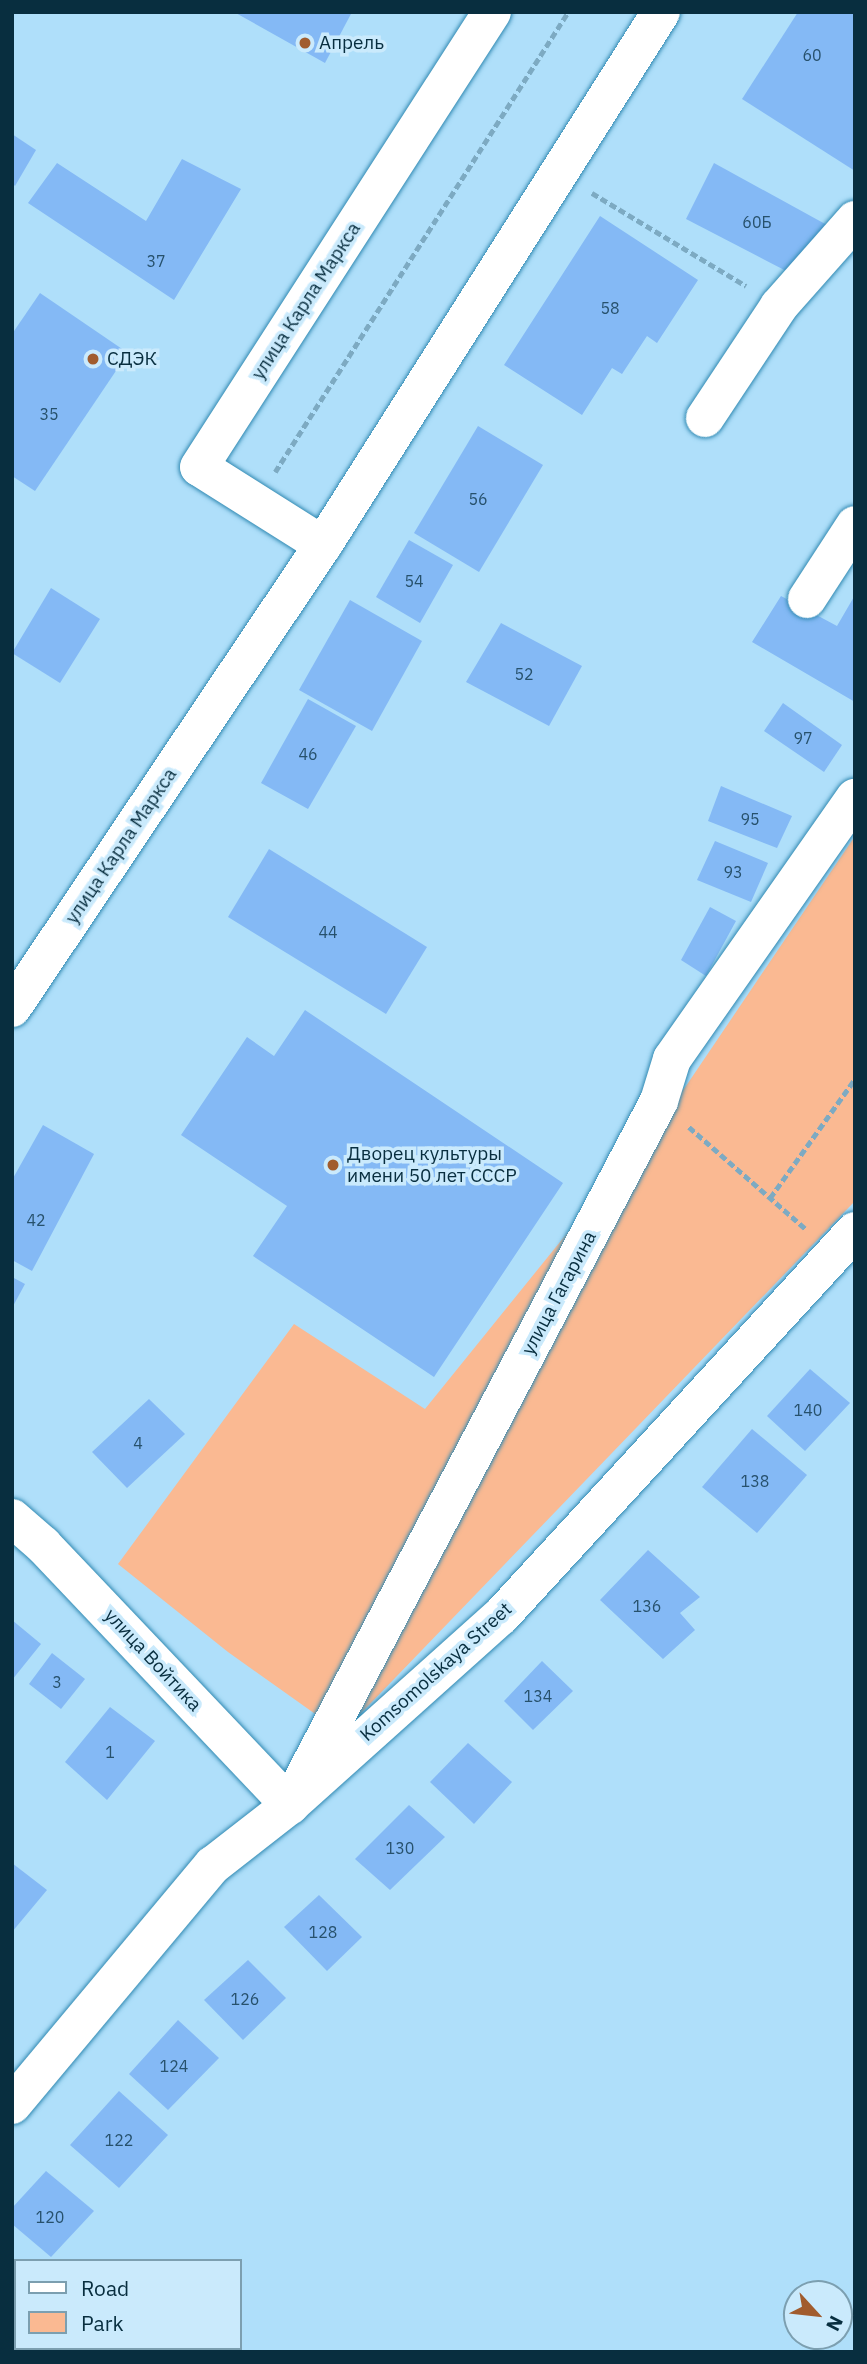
<!DOCTYPE html>
<html>
<head>
<meta charset="utf-8">
<style>
	body { margin:0 }
	#map { position:relative; width:867px; height:2364px; overflow:hidden; background:#afdffa; font-family:"IBM Plex Sans",sans-serif }
	div>[style] { position:absolute }
	[style*='--x'] { left:calc(var(--x)*1px); top:calc(var(--y)*1px); width:calc(var(--w)*1px); rotate:calc(var(--a)*1deg) }
	.green>* { inset:0; background:#fab992 }
	.building>* { inset:0; background:#84b9f5 }
	.path>* { height:4.5px; margin-top:-2.25px; transform-origin:0; background:repeating-linear-gradient(90deg,#7daac2 0 7px,transparent 0 10.5px) }
	.roads { filter:drop-shadow(0 0 2px #3089b2) drop-shadow(0 0 2px #3089b2) }
	.minor>* { height:38px; margin:-19px; padding:0 19px; transform-origin:19px; border-radius:19px; background:#fff }
	.dots>* { width:19px; height:19px; translate:-50% -50%; box-sizing:border-box; border:4px solid #caeafc; border-radius:50% }
	span { translate:-50% -50%; white-space:nowrap; text-align:center; line-height:1.15; -webkit-text-stroke:7px #caeafc; paint-order:stroke }
	.number-label { font-size:16px; color:#27516c }
	.number-label span { -webkit-text-stroke-width:0 }
	.poi-label { font-size:19px; color:#082e3f }
	.left { translate:0 -50%; text-align:left }
	.street-label { font-size:19px; color:#082e3f }
	.frame { position:absolute; inset:0; border:14px solid #082e3f; pointer-events:none }
	.legend { position:absolute; left:14px; top:2259px; width:228px; height:91px; box-sizing:border-box; background:#caeafc; border:2px solid #7c9fb0; margin:0; padding:9px 12px; list-style:none; font-size:21px; color:#082e3f }
	.legend li { display:flex; align-items:center; gap:14px; height:35px }
	.legend b { width:35px; border:2px solid #7c9fb0 }
	.north { position:absolute; left:783px; top:2280px; width:70px; height:70px; box-sizing:border-box; background:#caeafc; border:2px solid #7c9fb0; border-radius:50%; rotate:117deg; font-size:19px; font-weight:700; line-height:28px; text-align:center; color:#082e3f }
	.north::after { content:''; display:block; margin:auto; width:24px; height:32px; background:#a15c2e; clip-path:polygon(50% 0,100% 100%,50% 72%,0 100%) }
</style>
</head>
<body>
<div id="map">
	<div class="green">
		<i style="clip-path:polygon(855px 836px,855px 1201px,342px 1733px,228px 1652px,118px 1564px,294px 1324px,425px 1409px,686px 1086px)"></i>
	</div>
	<div class="building">
		<i style="clip-path:polygon(234px 12px,352px 12px,325px 63px)"></i>
		<i style="clip-path:polygon(798px 12px,855px 12px,855px 171px,742px 99px)"></i>
		<i style="clip-path:polygon(12px 134px,36px 150px,15px 186px,12px 183px)"></i>
		<i style="clip-path:polygon(182px 159px,241px 189px,174px 300px,28px 203px,57px 163px,146px 221px)"></i>
		<i style="clip-path:polygon(714px 163px,827px 225px,796px 276px,686px 219px)"></i>
		<i style="clip-path:polygon(600px 216px,698px 280px,657px 343px,647px 336px,622px 374px,612px 368px,582px 415px,504px 365px)"></i>
		<i style="clip-path:polygon(40px 293px,128px 353px,35px 491px,12px 476px,12px 334px)"></i>
		<i style="clip-path:polygon(478px 426px,543px 465px,479px 572px,414px 533px)"></i>
		<i style="clip-path:polygon(409px 540px,453px 565px,420px 623px,376px 597px)"></i>
		<i style="clip-path:polygon(51px 588px,100px 619px,60px 683px,12px 653px)"></i>
		<i style="clip-path:polygon(855px 595px,855px 702px,752px 642px,781px 596px,837px 626px)"></i>
		<i style="clip-path:polygon(350px 600px,422px 641px,372px 731px,299px 690px)"></i>
		<i style="clip-path:polygon(501px 623px,582px 666px,549px 726px,466px 682px)"></i>
		<i style="clip-path:polygon(308px 699px,356px 726px,308px 809px,261px 783px)"></i>
		<i style="clip-path:polygon(783px 703px,842px 745px,824px 772px,764px 731px)"></i>
		<i style="clip-path:polygon(721px 786px,792px 816px,777px 848px,708px 821px)"></i>
		<i style="clip-path:polygon(715px 841px,768px 863px,751px 902px,697px 880px)"></i>
		<i style="clip-path:polygon(269px 849px,427px 947px,386px 1014px,228px 917px)"></i>
		<i style="clip-path:polygon(710px 907px,736px 921px,706px 976px,681px 960px)"></i>
		<i style="clip-path:polygon(305px 1010px,563px 1183px,434px 1377px,253px 1256px,287px 1206px,181px 1135px,247px 1037px,274px 1056px)"></i>
		<i style="clip-path:polygon(43px 1125px,94px 1154px,32px 1271px,12px 1260px,12px 1180px)"></i>
		<i style="clip-path:polygon(12px 1277px,25px 1284px,12px 1308px)"></i>
		<i style="clip-path:polygon(810px 1369px,850px 1403px,805px 1451px,767px 1416px)"></i>
		<i style="clip-path:polygon(149px 1399px,185px 1434px,127px 1488px,92px 1452px)"></i>
		<i style="clip-path:polygon(752px 1429px,807px 1475px,757px 1533px,702px 1487px)"></i>
		<i style="clip-path:polygon(648px 1550px,700px 1597px,680px 1613px,695px 1630px,663px 1659px,600px 1600px)"></i>
		<i style="clip-path:polygon(12px 1620px,41px 1644px,12px 1680px)"></i>
		<i style="clip-path:polygon(52px 1653px,85px 1679px,61px 1709px,29px 1684px)"></i>
		<i style="clip-path:polygon(542px 1661px,573px 1691px,533px 1730px,504px 1701px)"></i>
		<i style="clip-path:polygon(110px 1707px,155px 1741px,107px 1800px,65px 1762px)"></i>
		<i style="clip-path:polygon(468px 1743px,512px 1782px,474px 1824px,430px 1782px)"></i>
		<i style="clip-path:polygon(409px 1805px,445px 1837px,390px 1890px,355px 1859px)"></i>
		<i style="clip-path:polygon(12px 1863px,47px 1890px,12px 1932px)"></i>
		<i style="clip-path:polygon(319px 1895px,362px 1937px,327px 1971px,284px 1927px)"></i>
		<i style="clip-path:polygon(248px 1960px,286px 1998px,243px 2040px,204px 2000px)"></i>
		<i style="clip-path:polygon(178px 2020px,219px 2058px,168px 2110px,129px 2074px)"></i>
		<i style="clip-path:polygon(119px 2091px,168px 2135px,119px 2188px,70px 2145px)"></i>
		<i style="clip-path:polygon(46px 2171px,94px 2211px,51px 2257px,12px 2224px,12px 2208px)"></i>
		<i style="clip-path:polygon(12px 2260px,16px 2263px,16px 2318px,12px 2315px)"></i>
	</div>
	<div class="path">
		<i style="--x:592;--y:193;--w:180;--a:31.1"></i>
		<i style="--x:275;--y:472;--w:545;--a:-57.5"></i>
		<i style="--x:689;--y:1127;--w:155;--a:41.1"></i>
		<i style="--x:770;--y:1198;--w:146;--a:-54.5"></i>
	</div>
	<div class="roads">
		<div class="minor">
			<i style="--x:705;--y:418;--w:134;--a:-56.5"></i>
			<i style="--x:779;--y:306;--w:115;--a:-48.5"></i>
			<i style="--x:323;--y:545;--w:146;--a:-147.8"></i>
			<i style="--x:199;--y:467;--w:541;--a:-57.22"></i>
			<i style="--x:807;--y:599;--w:88;--a:-57"></i>
			<i style="--x:12;--y:1008;--w:558;--a:-56.11"></i>
			<i style="--x:323;--y:545;--w:631;--a:-57.62"></i>
			<i style="--x:12;--y:1518;--w:41;--a:41.1"></i>
			<i style="--x:43;--y:1545;--w:359;--a:46.5"></i>
			<i style="--x:302;--y:1781;--w:768;--a:-62.3"></i>
			<i style="--x:659;--y:1101;--w:44;--a:-72.8"></i>
			<i style="--x:672;--y:1059;--w:319;--a:-55"></i>
			<i style="--x:12;--y:2105;--w:313;--a:-50.1"></i>
			<i style="--x:213;--y:1865;--w:98;--a:-37.9"></i>
			<i style="--x:290;--y:1805;--w:283;--a:-41.9"></i>
			<i style="--x:501;--y:1616;--w:523;--a:-47.4"></i>
		</div>
	</div>
	<div class="dots">
		<i style="left:305px;top:43px;background:#a15c2e"></i>
		<i style="left:93px;top:359px;background:#a15c2e"></i>
		<i style="left:333px;top:1165px;background:#a15c2e"></i>
	</div>
	<div class="number-label">
		<span style="left:812px;top:55px">60</span>
		<span style="left:757px;top:222px">60Б</span>
		<span style="left:156px;top:261px">37</span>
		<span style="left:610px;top:308px">58</span>
		<span style="left:49px;top:414px">35</span>
		<span style="left:478px;top:499px">56</span>
		<span style="left:414px;top:581px">54</span>
		<span style="left:524px;top:674px">52</span>
		<span style="left:803px;top:738px">97</span>
		<span style="left:308px;top:754px">46</span>
		<span style="left:750px;top:819px">95</span>
		<span style="left:733px;top:872px">93</span>
		<span style="left:328px;top:932px">44</span>
		<span style="left:36px;top:1220px">42</span>
		<span style="left:808px;top:1410px">140</span>
		<span style="left:138px;top:1443px">4</span>
		<span style="left:755px;top:1481px">138</span>
		<span style="left:647px;top:1606px">136</span>
		<span style="left:57px;top:1682px">3</span>
		<span style="left:538px;top:1696px">134</span>
		<span style="left:110px;top:1752px">1</span>
		<span style="left:400px;top:1848px">130</span>
		<span style="left:323px;top:1932px">128</span>
		<span style="left:245px;top:1999px">126</span>
		<span style="left:174px;top:2066px">124</span>
		<span style="left:119px;top:2140px">122</span>
		<span style="left:50px;top:2217px">120</span>
	</div>
	<div class="poi-label">
		<span class="left" style="left:319px;top:43px">Апрель</span>
		<span class="left" style="left:107px;top:359px">СДЭК</span>
		<span class="left" style="left:347px;top:1165px">Дворец культуры<br>имени 50 лет СССР</span>
	</div>
	<div class="street-label">
		<span style="left:306px;top:301px;rotate:-57deg">улица Карла Маркса</span>
		<span style="left:121px;top:846px;rotate:-56deg">улица Карла Маркса</span>
		<span style="left:559px;top:1293px;rotate:-62deg">улица Гагарина</span>
		<span style="left:153px;top:1660px;rotate:47deg">улица Войтика</span>
		<span style="left:436px;top:1672px;rotate:-42deg">Komsomolskaya Street</span>
	</div>
	<div class="frame"></div>
	<ul class="legend">
	<li><b style="height:9px;background:#fff"></b>Road</li>
	<li><b style="height:19px;background:#fab992"></b>Park</li>
	</ul>
	<div class="north">N</div>
</div>
</body>
</html>
